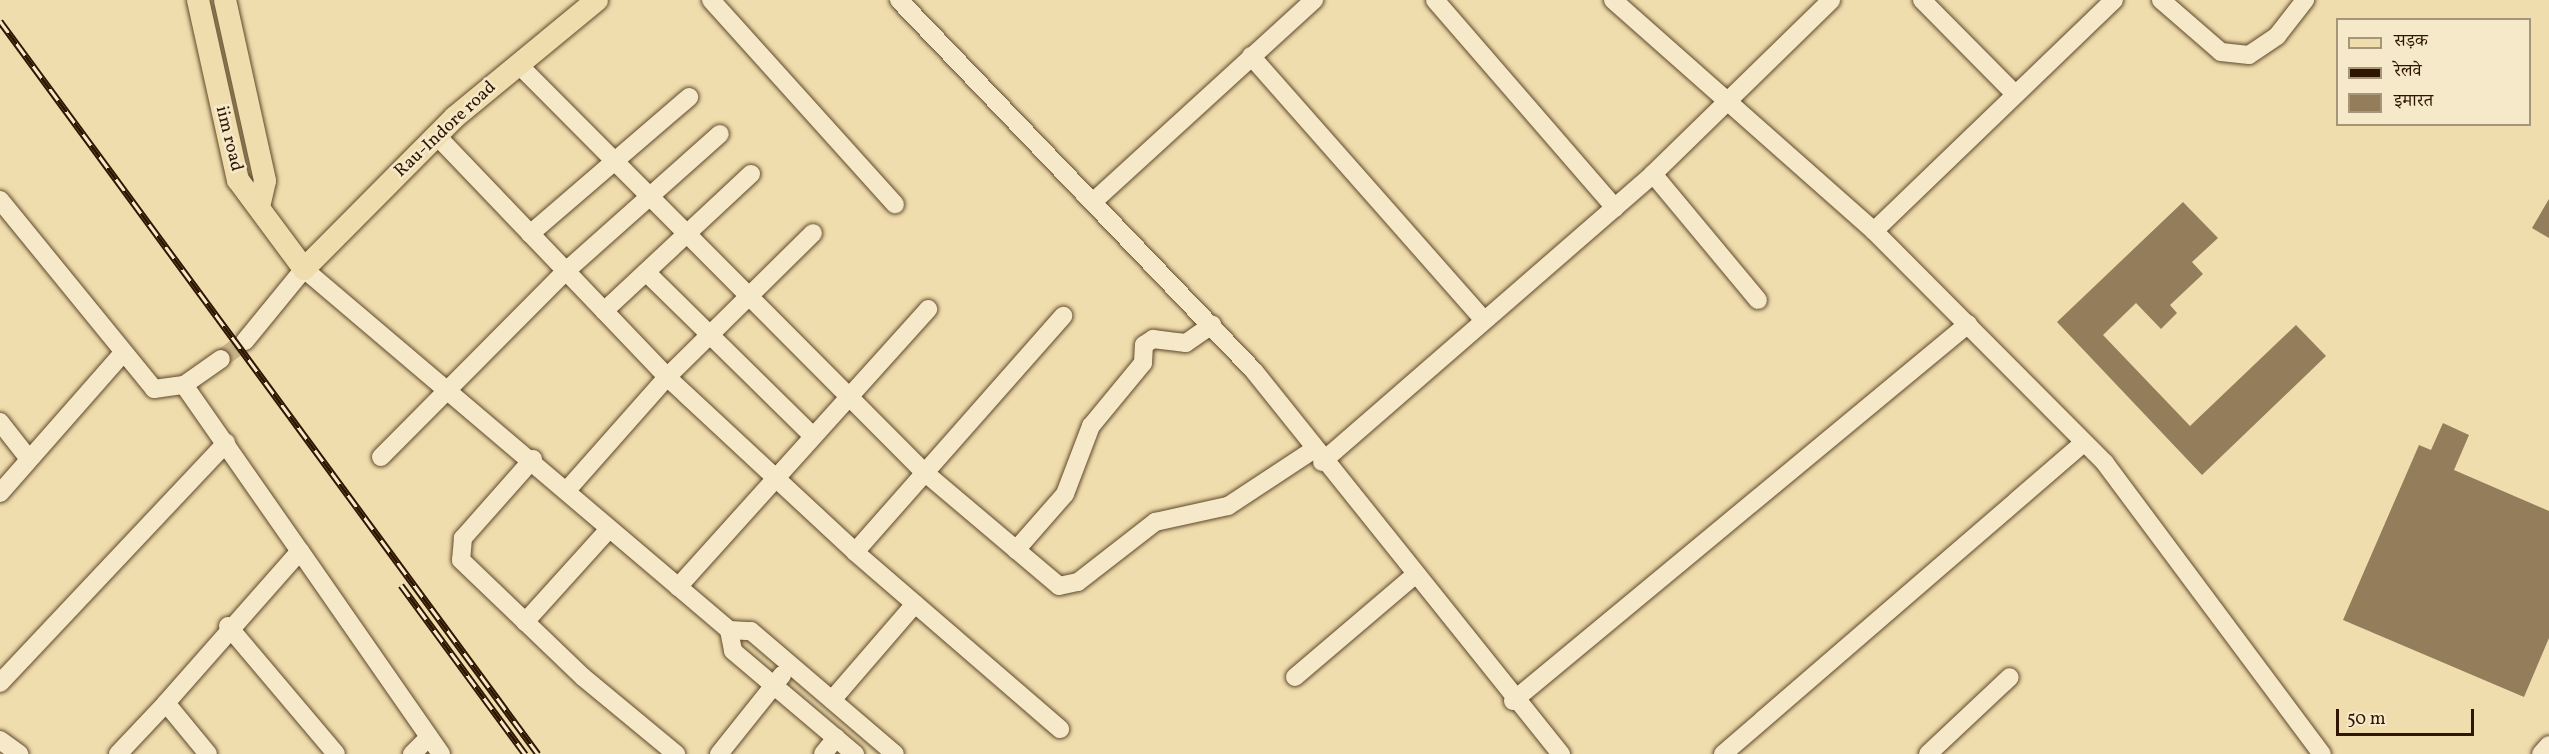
<!DOCTYPE html>
<html>
<head>
<meta charset="utf-8">
<style>
	body { margin:0 }
	#map { position:relative; width:2549px; height:754px; overflow:hidden; background:#f0ddad; font-family:Vollkorn,"Noto Serif Devanagari",serif }
	div>[style] { position:absolute }
	[style*='--x'] { left:calc(var(--x)*1px); top:calc(var(--y)*1px); width:calc(var(--w)*1px); rotate:calc(var(--a)*1deg) }
	.building>* { inset:0; background:#937d5a }
	.minor-tunnel>* { height:18px; margin-top:-9px; transform-origin:0; background:repeating-linear-gradient(90deg,#c9b58a 0 18px,transparent 0 27px) }
	.roads { filter:drop-shadow(0 0 2px #5f482b) drop-shadow(0 0 2px #5f482b) }
	.minor>* { height:18px; margin:-9px; padding:0 9px; transform-origin:9px; border-radius:9px; background:#f5e9ca }
	.major>* { height:22px; margin:-11px; padding:0 11px; transform-origin:11px; border-radius:11px; background:#f0ddad }
	.rail>* { height:7px; margin-top:-3.5px; transform-origin:0; background:repeating-linear-gradient(90deg,#f5e9ca 0 14px,#2f1600 0 28px); box-sizing:border-box; border-block:2px solid #2f1600 }
	span { translate:-50% -50%; white-space:nowrap; text-align:center; line-height:1.15; -webkit-text-stroke:5px #f5e9ca; paint-order:stroke }
	.street-label { font-size:18px; color:#2f1600 }
	.legend { position:absolute; left:2336px; top:18px; width:195px; height:108px; box-sizing:border-box; background:#f5e9ca; border:2px solid #a69579; margin:0; padding:8px 10px; list-style:none; font-size:18px; color:#2f1600 }
	.legend li { display:flex; align-items:center; gap:12px; height:30px }
	.legend b { width:30px; border:2px solid #a69579 }
	.scale { position:absolute; left:2336px; top:709px; width:138px; height:27px; box-sizing:border-box; border:3px solid #2f1600; border-top:0; padding-left:8px; font-size:18px; line-height:21px; white-space:nowrap; color:#2f1600; -webkit-text-stroke:4px #f5e9ca; paint-order:stroke }
</style>
</head>
<body>
<div id="map">
	<div class="building">
		<i style="clip-path:polygon(2549px 199px,2549px 238px,2532px 228px)"></i>
		<i style="clip-path:polygon(2183px 202px,2218px 238px,2192px 262px,2203px 274px,2170px 305px,2177px 313px,2161px 329px,2136px 303px,2103px 335px,2190px 426px,2296px 325px,2326px 356px,2202px 475px,2057px 322px)"></i>
		<i style="clip-path:polygon(2443px 423px,2469px 435px,2454px 470px,2549px 511px,2549px 638px,2524px 697px,2343px 620px,2419px 445px,2431px 450px)"></i>
	</div>
	<div class="minor-tunnel">
		<i style="--x:221;--y:359;--w:30;--a:-37"></i>
	</div>
	<div class="roads">
		<div class="minor">
			<i style="--x:711;--y:0;--w:275;--a:48"></i>
			<i style="--x:899;--y:0;--w:513;--a:46.26"></i>
			<i style="--x:1254;--y:371;--w:491;--a:51.3"></i>
			<i style="--x:1435;--y:0;--w:275;--a:49.1"></i>
			<i style="--x:1613;--y:0;--w:349;--a:41.5"></i>
			<i style="--x:1874;--y:231;--w:327;--a:45.1"></i>
			<i style="--x:2105;--y:463;--w:363;--a:53.3"></i>
			<i style="--x:1922;--y:0;--w:131;--a:45.3"></i>
			<i style="--x:2161;--y:0;--w:79;--a:40.9"></i>
			<i style="--x:2221;--y:52;--w:28;--a:6"></i>
			<i style="--x:2249;--y:55;--w:34;--a:-34"></i>
			<i style="--x:2277;--y:36;--w:46;--a:-52.1"></i>
			<i style="--x:1251;--y:56;--w:352;--a:48.6"></i>
			<i style="--x:518;--y:64;--w:574;--a:45.14"></i>
			<i style="--x:923;--y:471;--w:178;--a:40.2"></i>
			<i style="--x:1059;--y:586;--w:19;--a:-12"></i>
			<i style="--x:1078;--y:582;--w:98;--a:-37.9"></i>
			<i style="--x:1155;--y:522;--w:75;--a:-12.4"></i>
			<i style="--x:1228;--y:506;--w:102;--a:-33.4"></i>
			<i style="--x:437;--y:136;--w:333;--a:46.3"></i>
			<i style="--x:667;--y:377;--w:257;--a:42.9"></i>
			<i style="--x:855;--y:552;--w:271;--a:40.8"></i>
			<i style="--x:1653;--y:174;--w:164;--a:50.2"></i>
			<i style="--x:0;--y:200;--w:244;--a:50.8"></i>
			<i style="--x:154;--y:389;--w:30;--a:-8"></i>
			<i style="--x:184;--y:385;--w:45;--a:-35.1"></i>
			<i style="--x:1095;--y:200;--w:297;--a:-42.4"></i>
			<i style="--x:1874;--y:231;--w:333;--a:-43.9"></i>
			<i style="--x:530;--y:234;--w:210;--a:-40.7"></i>
			<i style="--x:646;--y:272;--w:233;--a:44.5"></i>
			<i style="--x:604;--y:311;--w:201;--a:-43"></i>
			<i style="--x:245;--y:341;--w:93;--a:-50.7"></i>
			<i style="--x:304;--y:269;--w:558;--a:40.34"></i>
			<i style="--x:729;--y:630;--w:22;--a:3"></i>
			<i style="--x:751;--y:631;--w:189;--a:40.5"></i>
			<i style="--x:184;--y:385;--w:203;--a:55.1"></i>
			<i style="--x:300;--y:551;--w:203;--a:131.4"></i>
			<i style="--x:166;--y:703;--w:66;--a:50.5"></i>
			<i style="--x:0;--y:422;--w:47;--a:51.9"></i>
			<i style="--x:381;--y:457;--w:262;--a:-45.2"></i>
			<i style="--x:566;--y:271;--w:206;--a:-41.7"></i>
			<i style="--x:533;--y:459;--w:106;--a:131.5"></i>
			<i style="--x:463;--y:538;--w:22;--a:95"></i>
			<i style="--x:461;--y:560;--w:169;--a:43.8"></i>
			<i style="--x:583;--y:677;--w:121;--a:39.6"></i>
			<i style="--x:1322;--y:462;--w:439;--a:-41"></i>
			<i style="--x:1653;--y:174;--w:249;--a:-44.3"></i>
			<i style="--x:568;--y:489;--w:149;--a:-48.5"></i>
			<i style="--x:667;--y:377;--w:205;--a:-44.6"></i>
			<i style="--x:0;--y:493;--w:185;--a:-48.7"></i>
			<i style="--x:1016;--y:550;--w:74;--a:-48.8"></i>
			<i style="--x:1065;--y:494;--w:73;--a:-69.1"></i>
			<i style="--x:1091;--y:426;--w:82;--a:-50.5"></i>
			<i style="--x:1143;--y:363;--w:18;--a:-87"></i>
			<i style="--x:1144;--y:345;--w:11;--a:-34"></i>
			<i style="--x:1153;--y:339;--w:33;--a:7"></i>
			<i style="--x:1186;--y:343;--w:32;--a:-35"></i>
			<i style="--x:300;--y:551;--w:247;--a:55.2"></i>
			<i style="--x:855;--y:552;--w:315;--a:-48.6"></i>
			<i style="--x:678;--y:587;--w:374;--a:-48"></i>
			<i style="--x:525;--y:622;--w:125;--a:-47.9"></i>
			<i style="--x:228;--y:626;--w:167;--a:49.8"></i>
			<i style="--x:729;--y:630;--w:21;--a:79"></i>
			<i style="--x:733;--y:651;--w:160;--a:40.2"></i>
			<i style="--x:1295;--y:677;--w:157;--a:-40.4"></i>
			<i style="--x:0;--y:683;--w:330;--a:-46.7"></i>
			<i style="--x:832;--y:700;--w:127;--a:-49.2"></i>
			<i style="--x:1513;--y:701;--w:591;--a:-39.64"></i>
			<i style="--x:0;--y:740;--w:24;--a:36"></i>
			<i style="--x:118;--y:754;--w:70;--a:-46.7"></i>
			<i style="--x:412;--y:754;--w:24;--a:-45"></i>
			<i style="--x:719;--y:754;--w:101;--a:-51.4"></i>
			<i style="--x:823;--y:754;--w:21;--a:-51"></i>
			<i style="--x:1723;--y:754;--w:477;--a:-40.8"></i>
			<i style="--x:1928;--y:754;--w:112;--a:-43.2"></i>
			<i style="--x:2541;--y:754;--w:12;--a:-48"></i>
		</div>
		<div class="major">
			<i style="--x:198;--y:0;--w:184;--a:77.5"></i>
			<i style="--x:238;--y:180;--w:111;--a:53.4"></i>
			<i style="--x:304;--y:269;--w:214;--a:-45.2"></i>
			<i style="--x:455;--y:117;--w:184;--a:-39.5"></i>
			<i style="--x:225;--y:0;--w:185;--a:77.5"></i>
			<i style="--x:265;--y:181;--w:26;--a:103"></i>
		</div>
	</div>
	<div class="rail">
		<i style="--x:0;--y:21;--w:909;--a:53.72"></i>
		<i style="--x:401;--y:585;--w:210;--a:53.7"></i>
	</div>
	<div class="street-label">
		<span style="left:446px;top:130px;rotate:-43deg">Rau-Indore road</span>
		<span style="left:228px;top:139px;rotate:76deg">iim road</span>
	</div>
	<ul class="legend">
	<li><b style="height:8px;background:#f0ddad"></b>सड़क</li>
	<li><b style="height:8px;background:#2f1600"></b>रेलवे</li>
	<li><b style="height:16px;background:#937d5a"></b>इमारत</li>
	</ul>
	<div class="scale">50 m</div>
</div>
</body>
</html>
